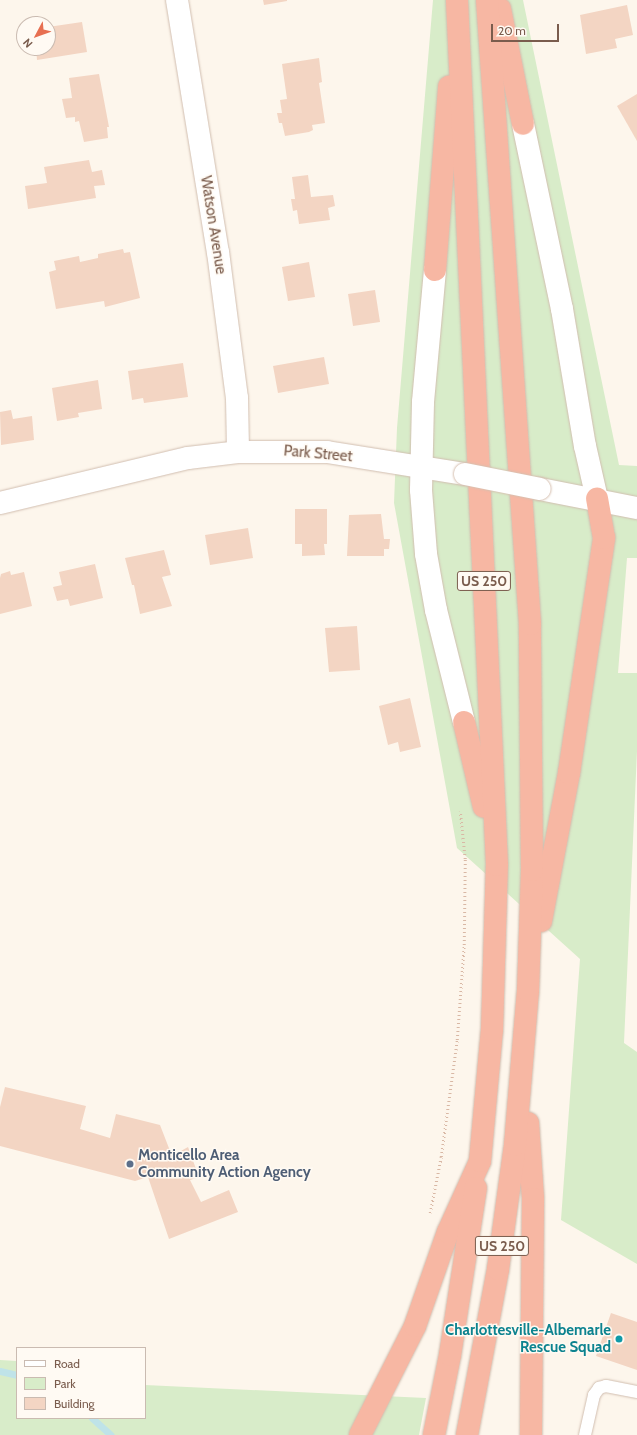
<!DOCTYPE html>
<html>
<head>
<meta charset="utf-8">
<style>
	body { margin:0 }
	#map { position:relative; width:637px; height:1435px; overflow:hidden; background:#fdf6ec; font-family:Cabin,sans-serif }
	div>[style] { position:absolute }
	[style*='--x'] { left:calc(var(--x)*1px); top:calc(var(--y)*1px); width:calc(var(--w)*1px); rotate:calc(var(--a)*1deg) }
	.green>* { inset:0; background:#d8ecc9 }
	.stream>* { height:7px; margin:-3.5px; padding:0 3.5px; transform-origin:3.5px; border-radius:3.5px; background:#bfe3e8 }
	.building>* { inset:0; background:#f3d5c3 }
	.path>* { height:2.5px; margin-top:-1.25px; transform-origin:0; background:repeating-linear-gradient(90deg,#d9b8a5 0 1px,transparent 0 4px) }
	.roads { filter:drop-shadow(0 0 1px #d1beb0) drop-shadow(0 0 1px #d1beb0) }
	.lane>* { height:12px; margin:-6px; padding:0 6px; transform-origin:6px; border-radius:6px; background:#fff }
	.street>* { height:22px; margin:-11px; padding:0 11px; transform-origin:11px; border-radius:11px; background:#fff }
	.secondary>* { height:22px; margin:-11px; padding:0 11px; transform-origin:11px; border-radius:11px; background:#fff }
	.highway>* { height:22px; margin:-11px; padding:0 11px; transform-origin:11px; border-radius:11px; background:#f7b7a3 }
	.bridges { filter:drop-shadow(0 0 1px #d6c0b0) drop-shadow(0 0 1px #d6c0b0) }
	.secondary-bridge>* { height:22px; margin:-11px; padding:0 11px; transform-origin:11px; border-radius:11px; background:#fff }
	.dots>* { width:11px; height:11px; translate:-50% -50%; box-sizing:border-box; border:2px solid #fffaf3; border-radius:50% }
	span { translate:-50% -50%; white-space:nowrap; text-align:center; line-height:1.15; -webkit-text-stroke:3px #fffaf3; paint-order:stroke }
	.shield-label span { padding:1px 3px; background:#fffaf3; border:1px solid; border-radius:3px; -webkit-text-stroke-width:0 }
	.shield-label { font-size:14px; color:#7a5c4d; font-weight:700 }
	.street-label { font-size:15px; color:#7a5c4d }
	.service-label { font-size:15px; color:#4e5e75; font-weight:700 }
	.left { translate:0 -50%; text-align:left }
	.culture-label { font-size:15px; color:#0d838f; font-weight:700 }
	.right { translate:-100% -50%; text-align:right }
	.legend { position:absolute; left:16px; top:1347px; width:130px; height:72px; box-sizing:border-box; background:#fffaf3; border:1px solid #cabbb1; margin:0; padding:5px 7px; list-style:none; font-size:12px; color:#7a5c4d }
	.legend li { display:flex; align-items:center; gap:8px; height:20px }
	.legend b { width:20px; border:1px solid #cabbb1 }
	.north { position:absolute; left:16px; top:16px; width:40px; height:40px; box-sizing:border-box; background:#fffaf3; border:1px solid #cabbb1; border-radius:50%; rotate:229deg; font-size:11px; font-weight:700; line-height:16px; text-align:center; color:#7a5c4d }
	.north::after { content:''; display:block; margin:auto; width:14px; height:18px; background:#e76f51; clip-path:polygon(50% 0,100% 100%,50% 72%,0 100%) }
	.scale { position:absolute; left:491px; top:24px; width:68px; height:18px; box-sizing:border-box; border:2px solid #7a5c4d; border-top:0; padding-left:5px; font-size:12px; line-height:14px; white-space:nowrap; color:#7a5c4d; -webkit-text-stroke:3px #fffaf3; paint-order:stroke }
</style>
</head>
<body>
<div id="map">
	<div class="green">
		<i style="clip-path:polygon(433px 0,523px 0,619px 465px,637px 466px,637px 558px,627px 558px,618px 673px,637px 673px,637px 751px,624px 1043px,637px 1052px,637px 1264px,561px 1220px,580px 959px,457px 848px,394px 503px,397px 428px)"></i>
		<i style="clip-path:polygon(0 1360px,17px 1361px,17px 1418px,145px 1418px,145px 1385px,426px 1398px,419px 1435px,0 1435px)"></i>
	</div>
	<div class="stream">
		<i style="--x:0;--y:1371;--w:17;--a:13"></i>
		<i style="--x:92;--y:1418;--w:25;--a:42"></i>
	</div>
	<div class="building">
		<i style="clip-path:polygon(263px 0,287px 0,287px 1px,264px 5px)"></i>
		<i style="clip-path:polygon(627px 5px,633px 35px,615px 39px,617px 48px,586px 54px,580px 15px)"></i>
		<i style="clip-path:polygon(82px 22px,87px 52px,37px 60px,36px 48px,48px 48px,48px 27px)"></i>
		<i style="clip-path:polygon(319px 58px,322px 82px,319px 83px,325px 123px,312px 125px,313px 130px,309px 132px,285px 136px,282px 123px,279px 123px,277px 113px,282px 113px,280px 100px,287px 99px,282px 64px)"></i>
		<i style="clip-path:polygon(99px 74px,109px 127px,107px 127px,108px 138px,84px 142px,79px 121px,75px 122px,75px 117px,66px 118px,62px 99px,72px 98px,69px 78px)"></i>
		<i style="clip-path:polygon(637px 94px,637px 141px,617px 106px)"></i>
		<i style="clip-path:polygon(89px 160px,92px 172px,102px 170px,105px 185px,94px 186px,96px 198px,28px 209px,25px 186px,47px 183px,44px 167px)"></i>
		<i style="clip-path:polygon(308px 175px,311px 197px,333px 195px,335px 206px,328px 208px,330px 220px,299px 224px,297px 210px,293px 211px,291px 199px,295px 199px,292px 177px)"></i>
		<i style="clip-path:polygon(123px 249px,124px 253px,130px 252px,140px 298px,105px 307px,104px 301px,56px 309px,49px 272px,56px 270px,54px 261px,79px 256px,80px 262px,98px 258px,98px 254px)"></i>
		<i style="clip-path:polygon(309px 262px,315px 297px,288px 301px,282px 267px)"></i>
		<i style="clip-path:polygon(375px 290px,380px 322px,353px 326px,348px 294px)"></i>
		<i style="clip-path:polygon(324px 357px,329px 384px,278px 393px,273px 366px)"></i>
		<i style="clip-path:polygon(183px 363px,188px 397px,144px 403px,143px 398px,132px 400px,128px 371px)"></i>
		<i style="clip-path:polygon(98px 380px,102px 409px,78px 413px,79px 417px,57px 421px,52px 388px)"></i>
		<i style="clip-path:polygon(11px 410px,13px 419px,32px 416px,34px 440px,1px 445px,0 412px)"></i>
		<i style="clip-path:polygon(295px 509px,327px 509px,327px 544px,324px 544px,325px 555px,302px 556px,302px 544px,295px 544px)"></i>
		<i style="clip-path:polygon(381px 514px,384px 539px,390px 539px,389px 549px,384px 549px,384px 556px,347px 556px,349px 515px)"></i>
		<i style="clip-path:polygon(248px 528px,253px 558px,210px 565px,205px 535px)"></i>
		<i style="clip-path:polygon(164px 550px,171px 575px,162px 577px,172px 606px,140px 614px,134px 585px,132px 585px,125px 558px)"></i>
		<i style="clip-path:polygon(95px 564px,103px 598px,70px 606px,68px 599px,57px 601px,53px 587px,62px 585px,59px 572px)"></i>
		<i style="clip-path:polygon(10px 571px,11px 575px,24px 572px,32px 606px,0 614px,0 578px,1px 574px)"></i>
		<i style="clip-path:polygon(357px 626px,360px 670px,329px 672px,325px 628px)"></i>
		<i style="clip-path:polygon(410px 698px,421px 747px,400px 752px,398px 742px,388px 745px,379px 706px)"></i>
		<i style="clip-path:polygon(5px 1087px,86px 1106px,80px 1129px,110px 1138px,116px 1114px,160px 1125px,172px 1156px,188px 1147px,199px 1177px,190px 1180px,201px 1202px,229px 1190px,238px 1212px,169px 1239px,148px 1177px,135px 1181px,0 1146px,0 1107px)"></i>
		<i style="clip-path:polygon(611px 1313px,637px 1322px,637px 1370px,596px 1356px)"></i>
	</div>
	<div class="path">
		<i style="--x:430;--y:1213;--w:57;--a:-78.9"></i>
		<i style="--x:441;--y:1157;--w:118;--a:-82.2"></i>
		<i style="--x:457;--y:1040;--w:95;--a:-85.8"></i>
		<i style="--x:464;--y:945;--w:86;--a:-89.3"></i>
		<i style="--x:465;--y:859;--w:48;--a:-95.9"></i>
	</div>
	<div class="roads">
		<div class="lane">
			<i style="--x:585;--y:1435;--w:41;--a:-77.3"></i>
			<i style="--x:594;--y:1395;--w:9;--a:-54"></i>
			<i style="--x:599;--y:1388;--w:7;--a:-16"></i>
			<i style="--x:606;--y:1386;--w:32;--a:11"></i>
		</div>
		<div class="street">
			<i style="--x:177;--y:0;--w:255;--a:80.8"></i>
			<i style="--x:218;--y:252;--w:147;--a:82.6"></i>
			<i style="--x:237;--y:398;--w:54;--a:88.9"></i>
		</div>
		<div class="secondary">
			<i style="--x:523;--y:124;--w:189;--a:78.1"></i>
			<i style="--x:562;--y:309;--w:139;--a:80.5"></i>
			<i style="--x:585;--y:446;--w:54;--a:77.2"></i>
			<i style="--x:435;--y:270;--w:133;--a:95.2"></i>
			<i style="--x:423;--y:402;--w:88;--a:91.3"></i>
			<i style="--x:421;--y:490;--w:64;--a:85.5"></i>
			<i style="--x:426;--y:554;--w:57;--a:79.9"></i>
			<i style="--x:436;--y:610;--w:115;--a:76"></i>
			<i style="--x:540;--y:489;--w:99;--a:11.1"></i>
			<i style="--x:0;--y:503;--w:193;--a:-13.5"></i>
			<i style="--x:188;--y:458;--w:50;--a:-6.8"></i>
			<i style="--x:238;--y:452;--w:89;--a:0"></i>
			<i style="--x:327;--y:452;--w:140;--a:9.1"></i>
		</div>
		<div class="highway">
			<i style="--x:500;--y:9;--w:117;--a:78.7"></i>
			<i style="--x:435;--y:270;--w:184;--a:-85.6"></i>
			<i style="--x:464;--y:722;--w:87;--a:76.8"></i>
			<i style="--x:541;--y:921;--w:151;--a:-79.3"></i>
			<i style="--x:569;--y:773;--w:238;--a:-81.5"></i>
			<i style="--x:604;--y:538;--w:40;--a:-100"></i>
			<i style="--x:528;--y:1123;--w:76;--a:86.2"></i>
			<i style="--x:533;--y:1199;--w:236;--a:90.5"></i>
			<i style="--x:360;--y:1435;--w:122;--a:-63.2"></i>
			<i style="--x:415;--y:1326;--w:100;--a:-70.7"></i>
			<i style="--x:448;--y:1232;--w:78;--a:-65.7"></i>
			<i style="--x:480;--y:1161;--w:132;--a:-84.8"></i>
			<i style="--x:492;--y:1030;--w:165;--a:-88.3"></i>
			<i style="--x:497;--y:865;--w:866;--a:-92.65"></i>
			<i style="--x:434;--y:1435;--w:82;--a:-78.7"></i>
			<i style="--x:450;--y:1355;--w:169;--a:-81.2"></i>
			<i style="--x:467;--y:1435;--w:169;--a:-79.4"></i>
			<i style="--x:498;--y:1269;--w:125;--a:-82.2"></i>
			<i style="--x:515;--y:1145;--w:155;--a:-85.2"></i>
			<i style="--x:528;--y:991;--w:121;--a:-88.1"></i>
			<i style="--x:532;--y:870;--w:246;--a:-90.5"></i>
			<i style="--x:530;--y:624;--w:625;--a:-93.94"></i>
		</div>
	</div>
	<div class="bridges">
		<div class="secondary-bridge">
			<i style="--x:465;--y:474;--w:76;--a:11.3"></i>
		</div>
	</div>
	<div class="dots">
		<i style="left:130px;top:1164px;background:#5c6f8a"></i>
		<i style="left:619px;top:1339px;background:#0f9aa8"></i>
	</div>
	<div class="shield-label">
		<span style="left:484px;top:581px">US 250</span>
		<span style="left:502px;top:1246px">US 250</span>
	</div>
	<div class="street-label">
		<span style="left:213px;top:225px;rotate:81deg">Watson Avenue</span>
		<span style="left:318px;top:454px;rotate:5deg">Park Street</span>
	</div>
	<div class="service-label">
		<span class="left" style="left:138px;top:1164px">Monticello Area<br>Community Action Agency</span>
	</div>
	<div class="culture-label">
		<span class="right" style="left:611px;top:1339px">Charlottesville-Albemarle<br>Rescue Squad</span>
	</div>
	<ul class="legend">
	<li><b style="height:5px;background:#fff"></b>Road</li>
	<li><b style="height:11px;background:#d8ecc9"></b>Park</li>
	<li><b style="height:11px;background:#f3d5c3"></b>Building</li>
	</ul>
	<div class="north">N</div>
	<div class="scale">20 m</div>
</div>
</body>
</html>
